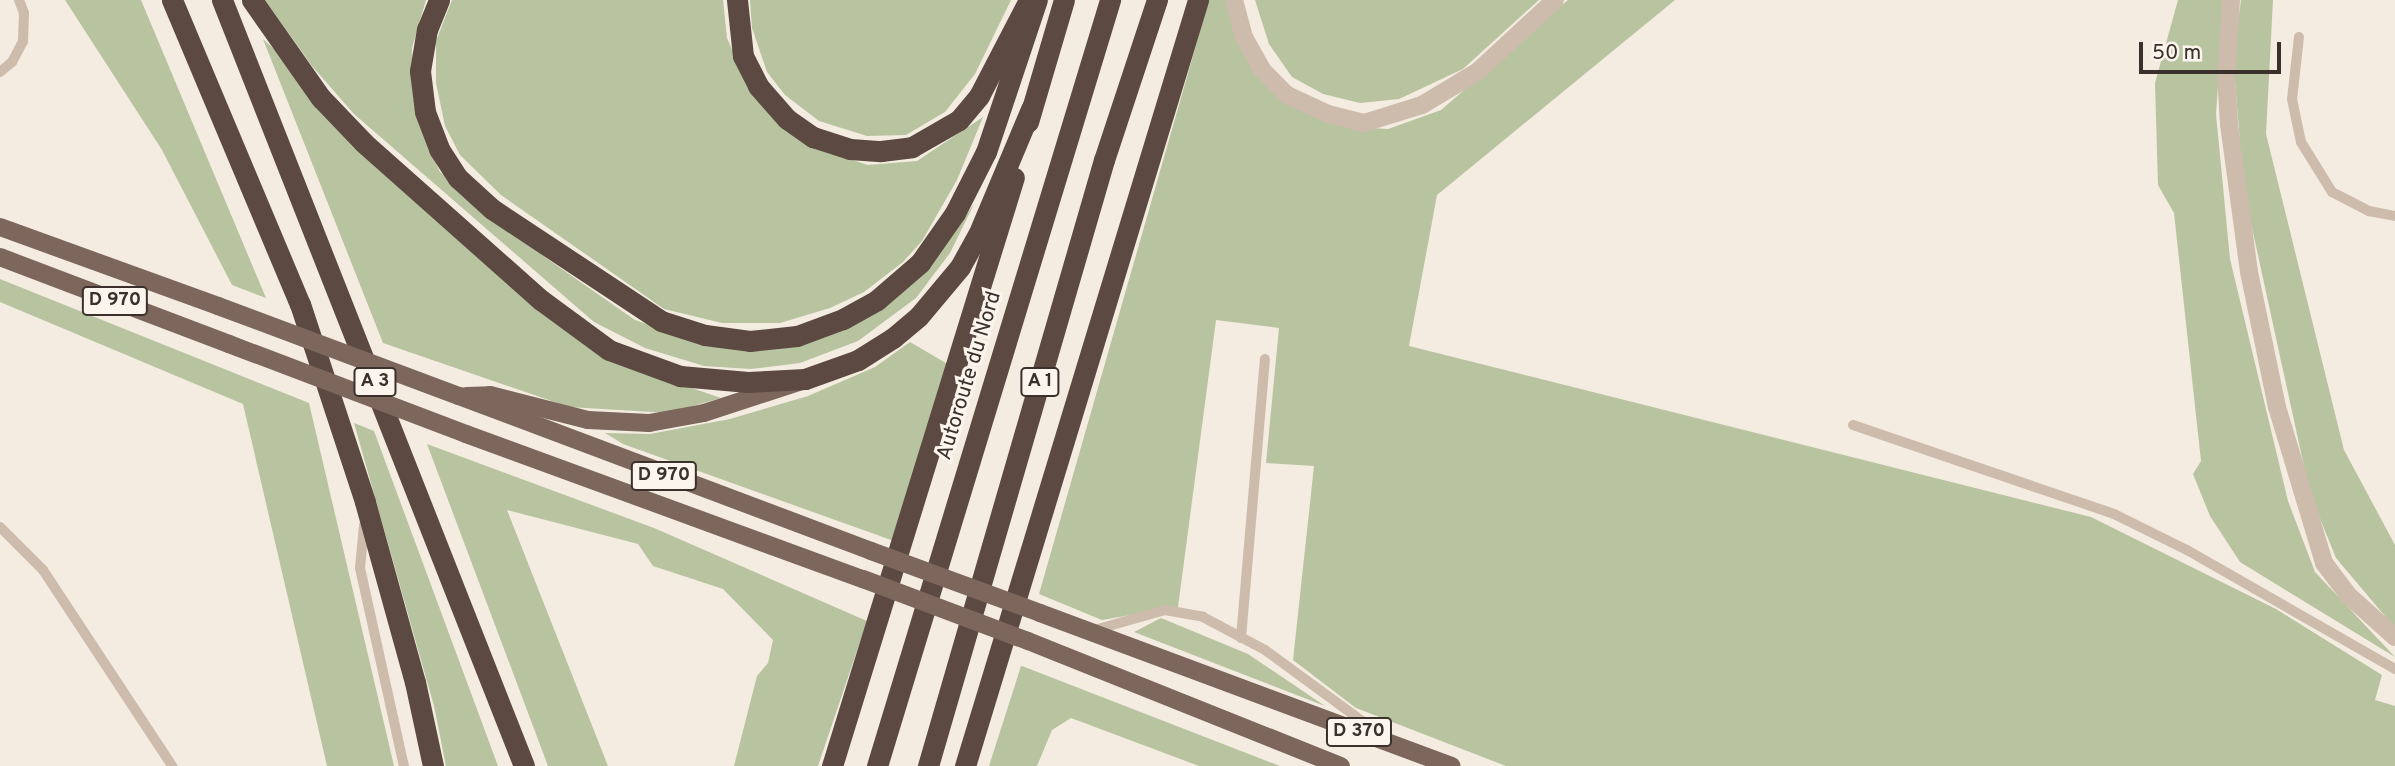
<!DOCTYPE html>
<html>
<head>
<meta charset="utf-8">
<style>
	body { margin:0 }
	#map { position:relative; width:2395px; height:766px; overflow:hidden; background:#f4ebe1; font-family:Overpass,sans-serif }
	div>[style] { position:absolute }
	[style*='--x'] { left:calc(var(--x)*1px); top:calc(var(--y)*1px); width:calc(var(--w)*1px); rotate:calc(var(--a)*1deg) }
	.green>* { inset:0; background:#b8c4a0 }
	.service>* { height:10px; margin:-5px; padding:0 5px; transform-origin:5px; border-radius:5px; background:#cdbbac }
	.minor>* { height:18px; margin:-9px; padding:0 9px; transform-origin:9px; border-radius:9px; background:#cdbbac }
	.primary>* { height:18px; margin:-9px; padding:0 9px; transform-origin:9px; border-radius:9px; background:#7d675c }
	.motorway>* { height:21px; margin:-10.5px; padding:0 10.5px; transform-origin:10.5px; border-radius:10.5px; background:#5c4a42 }
	.primary-bridge>* { height:18px; margin:-9px; padding:0 9px; transform-origin:9px; border-radius:9px; background:#7d675c }
	span { translate:-50% -50%; white-space:nowrap; text-align:center; line-height:1.15; -webkit-text-stroke:6px #fbf5ee; paint-order:stroke }
	.shield-label span { padding:2px 5px; background:#fbf5ee; border:2px solid; border-radius:5px; -webkit-text-stroke-width:0 }
	.shield-label { font-size:19px; color:#3b302b; font-weight:700 }
	.street-label { font-size:21px; color:#3b302b }
	.scale { position:absolute; left:2139px; top:42px; width:142px; height:32px; box-sizing:border-box; border:4px solid #3b302b; border-top:0; padding-left:9px; font-size:21px; line-height:24px; white-space:nowrap; color:#3b302b; -webkit-text-stroke:5px #fbf5ee; paint-order:stroke }
</style>
</head>
<body>
<div id="map">
	<div class="green">
		<i style="clip-path:polygon(65px 0,141px 0,266px 298px,232px 285px,162px 150px)"></i>
		<i style="clip-path:polygon(265px 0,426px 0,412px 48px,413px 97px,428px 147px,440px 172px,546px 258px,635px 320px,693px 340px,816px 336px,944px 246px,974px 204px,950px 253px,916px 298px,858px 341px,800px 363px,751px 369px,704px 366px,645px 348px,594px 322px,354px 114px,312px 66px)"></i>
		<i style="clip-path:polygon(452px 0,723px 0,727px 38px,748px 86px,819px 149px,868px 165px,917px 161px,983px 117px,957px 180px,922px 241px,903px 262px,864px 292px,830px 308px,780px 323px,722px 323px,664px 309px,501px 195px,460px 155px,445px 126px,436px 83px,436px 41px)"></i>
		<i style="clip-path:polygon(750px 0,1011px 0,975px 74px,945px 112px,906px 135px,867px 136px,819px 121px,785px 95px,767px 72px,752px 28px)"></i>
		<i style="clip-path:polygon(1209px 0,1235px 0,1254px 67px,1339px 126px,1388px 129px,1441px 110px,1568px 0,1675px 0,1437px 195px,1409px 346px,2091px 517px,2276px 609px,2382px 675px,2375px 700px,2395px 706px,2395px 766px,1506px 766px,1356px 708px,1293px 660px,1314px 466px,1266px 463px,1279px 328px,1216px 320px,1178px 607px,1102px 620px,1039px 594px)"></i>
		<i style="clip-path:polygon(1255px 0,1539px 0,1463px 69px,1399px 99px,1360px 103px,1323px 94px,1292px 77px,1269px 44px)"></i>
		<i style="clip-path:polygon(2178px 0,2224px 0,2216px 114px,2230px 259px,2288px 501px,2315px 572px,2395px 657px,2240px 562px,2210px 516px,2193px 474px,2201px 461px,2174px 213px,2158px 185px,2155px 83px)"></i>
		<i style="clip-path:polygon(2241px 0,2273px 0,2266px 134px,2344px 450px,2395px 545px,2395px 628px,2336px 558px,2310px 494px,2244px 191px,2233px 58px)"></i>
		<i style="clip-path:polygon(263px 39px,615px 362px,721px 398px,669px 413px,569px 407px,383px 343px)"></i>
		<i style="clip-path:polygon(0 279px,309px 403px,394px 766px,327px 766px,243px 404px,0 302px)"></i>
		<i style="clip-path:polygon(910px 342px,951px 366px,894px 541px,623px 444px,605px 433px,650px 434px,730px 419px,808px 396px,875px 367px)"></i>
		<i style="clip-path:polygon(354px 423px,374px 431px,498px 766px,446px 766px,434px 706px)"></i>
		<i style="clip-path:polygon(427px 444px,654px 528px,867px 621px,818px 766px,734px 766px,757px 676px,768px 663px,773px 640px,723px 589px,653px 566px,638px 544px,507px 510px,608px 766px,548px 766px)"></i>
		<i style="clip-path:polygon(1161px 618px,1248px 654px,1325px 706px,1134px 632px)"></i>
		<i style="clip-path:polygon(1021px 666px,1022px 666px,1280px 766px,1199px 766px,1071px 718px,1052px 730px,1037px 766px,989px 766px)"></i>
	</div>
	<div class="service">
		<i style="--x:2299;--y:37;--w:62;--a:96.4"></i>
		<i style="--x:2292;--y:99;--w:44;--a:78.2"></i>
		<i style="--x:2301;--y:142;--w:59;--a:58.2"></i>
		<i style="--x:2332;--y:192;--w:42;--a:27.2"></i>
		<i style="--x:2369;--y:211;--w:26;--a:11"></i>
		<i style="--x:0;--y:72;--w:16;--a:-40"></i>
		<i style="--x:12;--y:62;--w:24;--a:-62"></i>
		<i style="--x:23;--y:41;--w:28;--a:-88"></i>
		<i style="--x:24;--y:13;--w:14;--a:-111"></i>
		<i style="--x:1853;--y:425;--w:276;--a:18.8"></i>
		<i style="--x:2114;--y:514;--w:81;--a:26.3"></i>
		<i style="--x:2187;--y:550;--w:240;--a:29.8"></i>
		<i style="--x:364;--y:525;--w:43;--a:95.3"></i>
		<i style="--x:360;--y:568;--w:203;--a:77.5"></i>
		<i style="--x:0;--y:527;--w:61;--a:45"></i>
		<i style="--x:43;--y:570;--w:235;--a:56.6"></i>
		<i style="--x:1091;--y:631;--w:77;--a:-15.8"></i>
		<i style="--x:1165;--y:610;--w:39;--a:10"></i>
		<i style="--x:1203;--y:617;--w:70;--a:28"></i>
		<i style="--x:1265;--y:650;--w:139;--a:36.2"></i>
		<i style="--x:1241;--y:638;--w:280;--a:-85.1"></i>
	</div>
	<div class="minor">
		<i style="--x:1234;--y:0;--w:38;--a:75"></i>
		<i style="--x:1244;--y:37;--w:38;--a:61"></i>
		<i style="--x:1262;--y:70;--w:35;--a:45"></i>
		<i style="--x:1287;--y:95;--w:45;--a:24.9"></i>
		<i style="--x:1328;--y:114;--w:37;--a:14"></i>
		<i style="--x:1364;--y:123;--w:61;--a:-17.2"></i>
		<i style="--x:1422;--y:105;--w:64;--a:-31"></i>
		<i style="--x:1477;--y:72;--w:106;--a:-42.7"></i>
		<i style="--x:2231;--y:0;--w:77;--a:93.7"></i>
		<i style="--x:2226;--y:77;--w:47;--a:86.3"></i>
		<i style="--x:2229;--y:124;--w:149;--a:82.3"></i>
		<i style="--x:2249;--y:272;--w:138;--a:78.3"></i>
		<i style="--x:2277;--y:407;--w:163;--a:73.2"></i>
		<i style="--x:2324;--y:563;--w:40;--a:53"></i>
		<i style="--x:2348;--y:595;--w:63;--a:41.8"></i>
	</div>
	<div class="primary">
		<i style="--x:0;--y:227;--w:232;--a:19.9"></i>
		<i style="--x:0;--y:257;--w:245;--a:20.8"></i>
		<i style="--x:459;--y:396;--w:440;--a:20.6"></i>
		<i style="--x:466;--y:396;--w:24;--a:-2"></i>
		<i style="--x:490;--y:395;--w:101;--a:14.3"></i>
		<i style="--x:588;--y:420;--w:61;--a:2.8"></i>
		<i style="--x:649;--y:423;--w:56;--a:-10.3"></i>
		<i style="--x:704;--y:413;--w:103;--a:-18.1"></i>
		<i style="--x:466;--y:434;--w:423;--a:20.1"></i>
		<i style="--x:1040;--y:613;--w:439;--a:20.4"></i>
		<i style="--x:1028;--y:641;--w:337;--a:21.8"></i>
	</div>
	<div class="motorway">
		<i style="--x:172;--y:0;--w:330;--a:67.2"></i>
		<i style="--x:300;--y:304;--w:208;--a:71.8"></i>
		<i style="--x:365;--y:502;--w:187;--a:74.5"></i>
		<i style="--x:415;--y:682;--w:86;--a:77.9"></i>
		<i style="--x:222;--y:0;--w:823;--a:68.48"></i>
		<i style="--x:252;--y:0;--w:120;--a:54.9"></i>
		<i style="--x:321;--y:98;--w:62;--a:46.3"></i>
		<i style="--x:364;--y:143;--w:237;--a:41.6"></i>
		<i style="--x:541;--y:300;--w:84;--a:36.3"></i>
		<i style="--x:609;--y:350;--w:76;--a:20.1"></i>
		<i style="--x:680;--y:376;--w:68;--a:5"></i>
		<i style="--x:748;--y:382;--w:57;--a:-3"></i>
		<i style="--x:805;--y:379;--w:56;--a:-19.7"></i>
		<i style="--x:858;--y:360;--w:41;--a:-32.2"></i>
		<i style="--x:893;--y:338;--w:34;--a:-40"></i>
		<i style="--x:919;--y:316;--w:64;--a:-50.1"></i>
		<i style="--x:960;--y:267;--w:37;--a:-61"></i>
		<i style="--x:978;--y:235;--w:137;--a:-67.2"></i>
		<i style="--x:439;--y:0;--w:31;--a:112"></i>
		<i style="--x:427;--y:29;--w:43;--a:99.5"></i>
		<i style="--x:420;--y:71;--w:41;--a:83"></i>
		<i style="--x:425;--y:112;--w:40;--a:69"></i>
		<i style="--x:439;--y:149;--w:35;--a:57"></i>
		<i style="--x:458;--y:178;--w:46;--a:42.4"></i>
		<i style="--x:492;--y:209;--w:203;--a:33.5"></i>
		<i style="--x:661;--y:321;--w:46;--a:17.7"></i>
		<i style="--x:705;--y:335;--w:45;--a:7.6"></i>
		<i style="--x:750;--y:341;--w:47;--a:-6.1"></i>
		<i style="--x:797;--y:336;--w:49;--a:-20.3"></i>
		<i style="--x:843;--y:319;--w:39;--a:-29"></i>
		<i style="--x:877;--y:300;--w:57;--a:-40.7"></i>
		<i style="--x:920;--y:263;--w:61;--a:-55"></i>
		<i style="--x:955;--y:213;--w:68;--a:-63.1"></i>
		<i style="--x:986;--y:152;--w:160;--a:-71.5"></i>
		<i style="--x:737;--y:0;--w:56;--a:83.9"></i>
		<i style="--x:743;--y:56;--w:34;--a:63"></i>
		<i style="--x:758;--y:86;--w:44;--a:48.7"></i>
		<i style="--x:787;--y:119;--w:32;--a:35"></i>
		<i style="--x:813;--y:137;--w:39;--a:18"></i>
		<i style="--x:850;--y:149;--w:31;--a:4"></i>
		<i style="--x:881;--y:151;--w:31;--a:-7"></i>
		<i style="--x:912;--y:147;--w:54;--a:-29.9"></i>
		<i style="--x:959;--y:120;--w:31;--a:-50"></i>
		<i style="--x:979;--y:96;--w:106;--a:-62.5"></i>
		<i style="--x:1028;--y:122;--w:127;--a:-73.6"></i>
		<i style="--x:832;--y:766;--w:616;--a:-72.83"></i>
		<i style="--x:877;--y:766;--w:801;--a:-73.08"></i>
		<i style="--x:928;--y:766;--w:631;--a:-73.81"></i>
		<i style="--x:1104;--y:160;--w:169;--a:-71.7"></i>
		<i style="--x:965;--y:766;--w:801;--a:-73.08"></i>
	</div>
	<div class="primary-bridge">
		<i style="--x:218;--y:306;--w:257;--a:20.5"></i>
		<i style="--x:229;--y:344;--w:254;--a:20.8"></i>
		<i style="--x:871;--y:551;--w:180;--a:20.1"></i>
		<i style="--x:863;--y:579;--w:176;--a:20.6"></i>
	</div>
	<div class="shield-label">
		<span style="left:115px;top:301px">D 970</span>
		<span style="left:375px;top:382px">A 3</span>
		<span style="left:1040px;top:382px">A 1</span>
		<span style="left:664px;top:476px">D 970</span>
		<span style="left:1359px;top:732px">D 370</span>
	</div>
	<div class="street-label">
		<span style="left:970px;top:376px;rotate:-73deg">Autoroute du Nord</span>
	</div>
	<div class="scale">50 m</div>
</div>
</body>
</html>
